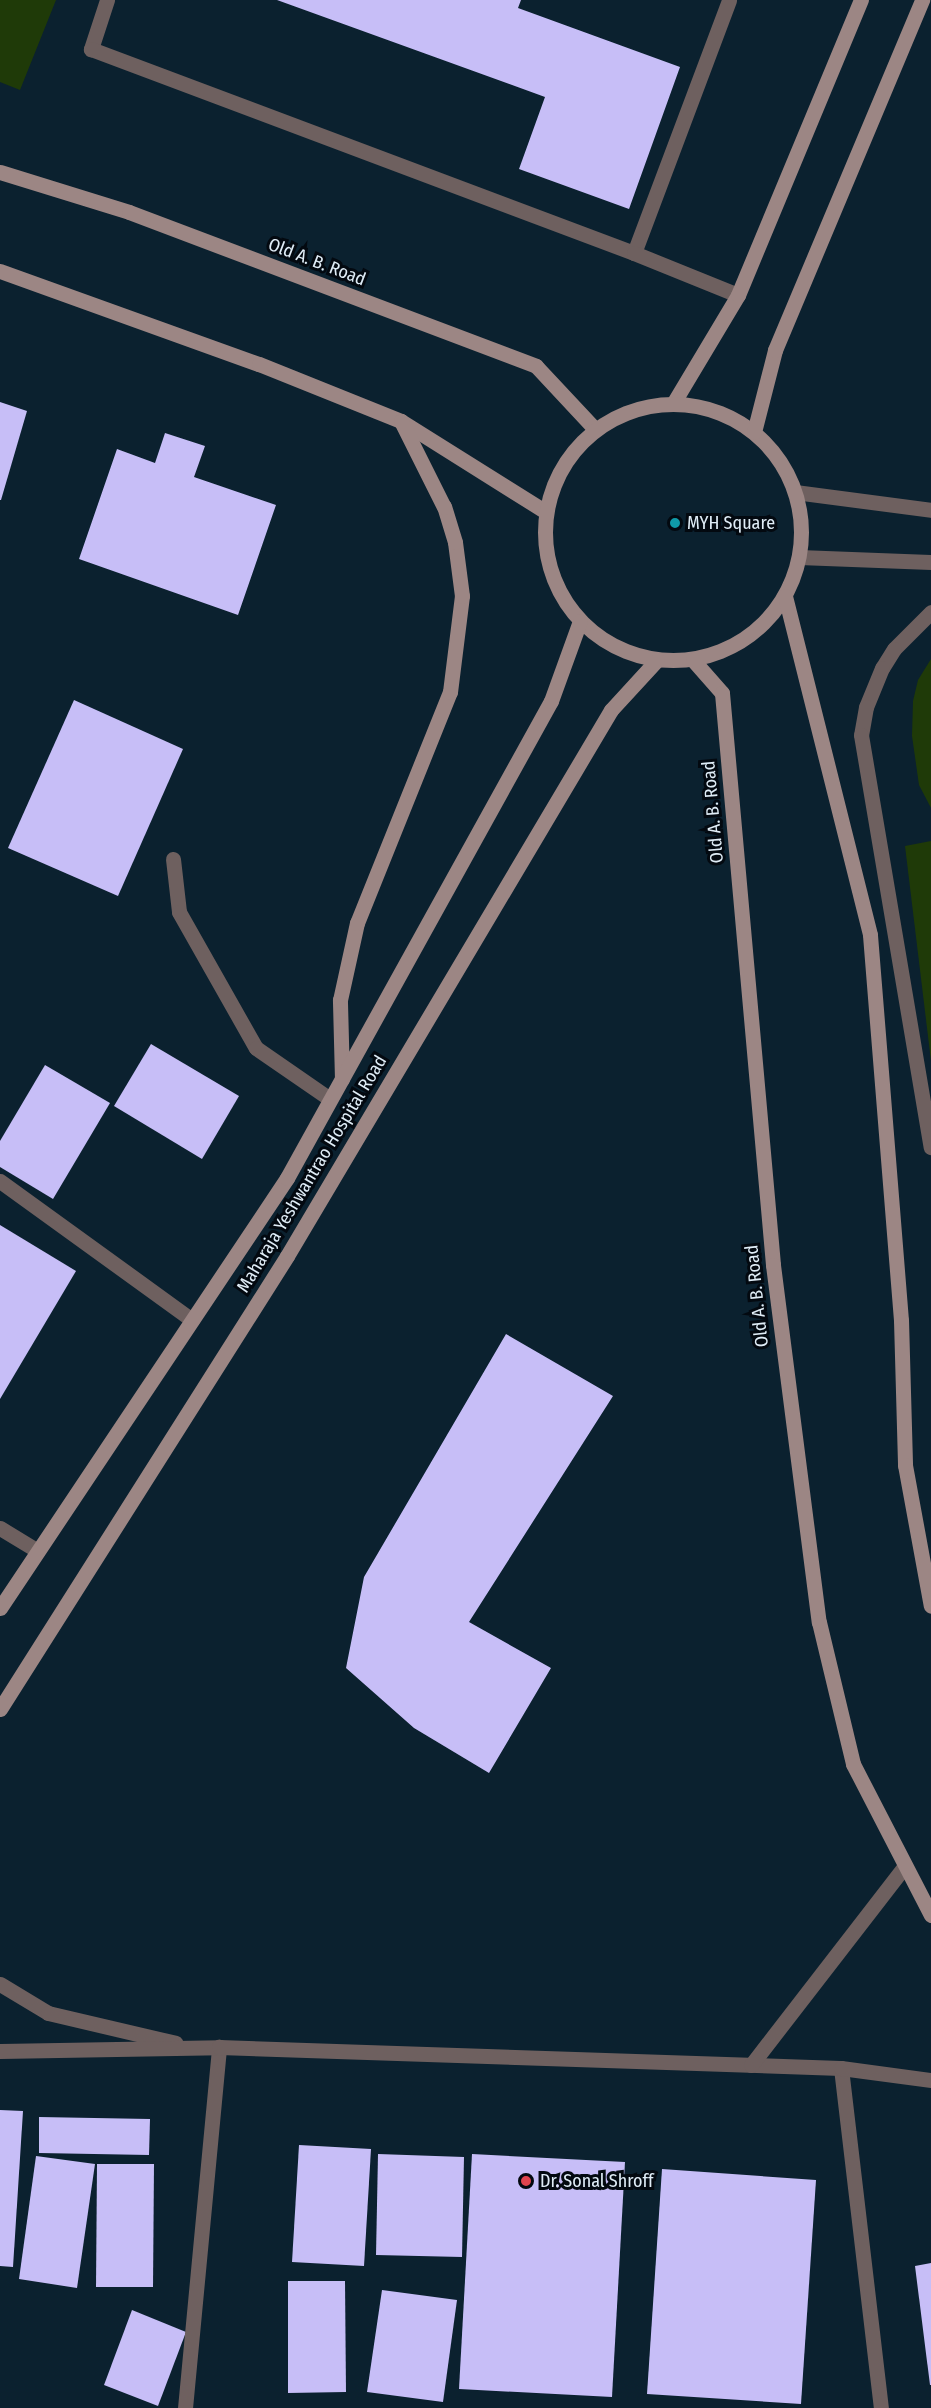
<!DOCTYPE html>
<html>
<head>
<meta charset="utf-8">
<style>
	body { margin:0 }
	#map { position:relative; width:931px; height:2408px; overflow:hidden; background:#0b212f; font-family:"Fira Sans Condensed",sans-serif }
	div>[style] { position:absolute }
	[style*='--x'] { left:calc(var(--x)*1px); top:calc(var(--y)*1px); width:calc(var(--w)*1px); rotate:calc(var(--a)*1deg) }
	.green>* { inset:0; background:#1f3a08 }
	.building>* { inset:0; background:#c7bef7 }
	.service>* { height:15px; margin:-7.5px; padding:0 7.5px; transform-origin:7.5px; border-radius:7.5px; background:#6e605f }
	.minor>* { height:15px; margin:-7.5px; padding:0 7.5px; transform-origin:7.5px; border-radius:7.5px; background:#6e605f }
	.tertiary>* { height:15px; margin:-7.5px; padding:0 7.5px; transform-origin:7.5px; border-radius:7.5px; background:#6e605f }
	.secondary>* { height:15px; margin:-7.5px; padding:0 7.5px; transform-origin:7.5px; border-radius:7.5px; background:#9c8684 }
	.secondary>.ring { margin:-7.5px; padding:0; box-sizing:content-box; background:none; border:15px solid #9c8684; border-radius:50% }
	.dots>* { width:16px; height:16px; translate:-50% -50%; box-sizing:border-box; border:3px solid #030910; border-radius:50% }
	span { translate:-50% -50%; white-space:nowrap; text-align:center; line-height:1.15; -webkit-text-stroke:6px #030910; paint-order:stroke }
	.street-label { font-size:18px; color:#e0edf7 }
	.poi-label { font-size:18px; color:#e0edf7 }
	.left { translate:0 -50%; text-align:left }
</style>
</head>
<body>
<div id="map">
	<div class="green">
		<i style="clip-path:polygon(0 0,56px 0,20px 90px,0 82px)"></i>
		<i style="clip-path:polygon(931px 659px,931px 808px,919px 785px,912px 736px,913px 701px,918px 680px)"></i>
		<i style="clip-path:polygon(931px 841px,931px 1061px,905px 846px)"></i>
	</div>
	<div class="building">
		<i style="clip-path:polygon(277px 0,521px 0,518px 8px,680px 67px,629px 209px,519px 169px,545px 97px)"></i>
		<i style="clip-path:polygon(0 402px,27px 411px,1px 500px,0 500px)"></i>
		<i style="clip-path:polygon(165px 433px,205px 446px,194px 477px,276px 505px,238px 615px,79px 559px,117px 449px,155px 463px)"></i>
		<i style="clip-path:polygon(74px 700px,183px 749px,118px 896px,8px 848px)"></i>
		<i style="clip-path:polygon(151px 1044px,239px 1096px,202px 1159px,114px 1106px)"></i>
		<i style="clip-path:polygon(45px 1065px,110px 1103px,53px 1199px,0 1167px,0 1141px)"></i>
		<i style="clip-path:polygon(0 1225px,76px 1271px,0 1399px)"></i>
		<i style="clip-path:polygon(506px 1334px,613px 1396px,469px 1622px,551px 1668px,489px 1773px,414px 1728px,346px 1668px,364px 1577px)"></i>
		<i style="clip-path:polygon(0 2110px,23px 2111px,13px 2267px,0 2266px)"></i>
		<i style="clip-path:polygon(39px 2117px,150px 2119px,149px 2155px,39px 2153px)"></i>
		<i style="clip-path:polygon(299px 2145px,371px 2149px,364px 2266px,292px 2262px)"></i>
		<i style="clip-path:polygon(378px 2154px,464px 2157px,462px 2257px,376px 2255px)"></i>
		<i style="clip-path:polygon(472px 2154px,625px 2162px,612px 2397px,459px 2389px)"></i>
		<i style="clip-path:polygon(36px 2156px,95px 2164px,77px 2288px,19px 2279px)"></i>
		<i style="clip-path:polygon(97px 2164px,154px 2164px,153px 2287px,96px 2287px)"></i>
		<i style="clip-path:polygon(662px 2169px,816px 2180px,801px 2404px,647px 2394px)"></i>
		<i style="clip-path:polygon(931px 2263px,931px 2385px,930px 2385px,915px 2266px)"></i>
		<i style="clip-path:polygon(288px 2281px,345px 2281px,346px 2392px,288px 2393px)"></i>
		<i style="clip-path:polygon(382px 2290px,457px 2300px,443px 2402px,367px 2392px)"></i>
		<i style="clip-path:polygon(132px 2310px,186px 2332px,158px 2406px,104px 2385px)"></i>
	</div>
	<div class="service">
		<i style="--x:107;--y:0;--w:52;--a:108.1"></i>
		<i style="--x:91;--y:49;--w:580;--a:20.59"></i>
		<i style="--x:634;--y:253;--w:270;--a:-69.4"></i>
		<i style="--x:634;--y:253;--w:112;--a:22"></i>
		<i style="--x:931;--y:612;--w:52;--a:135"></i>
		<i style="--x:894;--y:649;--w:22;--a:122"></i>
		<i style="--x:882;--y:668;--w:42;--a:112.3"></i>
		<i style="--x:866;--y:707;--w:28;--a:100"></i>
		<i style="--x:861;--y:735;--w:418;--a:80.4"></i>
		<i style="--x:173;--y:859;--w:53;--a:83.5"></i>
		<i style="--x:179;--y:912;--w:156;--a:60.5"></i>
		<i style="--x:256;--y:1048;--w:90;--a:34.6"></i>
		<i style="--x:0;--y:1181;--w:237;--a:35.9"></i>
		<i style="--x:0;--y:1528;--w:44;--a:31.2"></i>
	</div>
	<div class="minor">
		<i style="--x:841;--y:2068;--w:342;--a:83.3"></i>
		<i style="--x:185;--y:2408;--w:363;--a:-84.6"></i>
	</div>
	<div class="tertiary">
		<i style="--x:795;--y:492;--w:137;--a:7.5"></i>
		<i style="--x:799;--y:557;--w:132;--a:2.2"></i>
		<i style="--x:0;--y:1984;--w:56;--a:31.1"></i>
		<i style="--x:48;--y:2013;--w:131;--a:13.2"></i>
		<i style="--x:0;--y:2051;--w:219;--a:-1"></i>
		<i style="--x:219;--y:2047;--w:622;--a:1.93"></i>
		<i style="--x:841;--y:2068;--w:91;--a:7.6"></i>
		<i style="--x:751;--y:2065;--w:252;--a:-52.3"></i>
	</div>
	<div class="secondary">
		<i style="--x:0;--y:172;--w:135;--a:17.2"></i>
		<i style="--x:129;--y:212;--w:435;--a:20.7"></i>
		<i style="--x:536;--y:366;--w:86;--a:46.9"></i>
		<i style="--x:0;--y:271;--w:275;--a:19.8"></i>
		<i style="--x:259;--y:364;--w:153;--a:21.9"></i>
		<i style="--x:401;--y:421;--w:171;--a:32.1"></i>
		<i style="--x:674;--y:402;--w:125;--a:-59.1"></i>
		<i style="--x:738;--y:295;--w:320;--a:-67.4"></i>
		<i class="ring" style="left:545px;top:404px;width:241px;height:241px"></i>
		<i style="--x:754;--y:432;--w:85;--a:-75.6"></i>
		<i style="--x:775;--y:350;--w:380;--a:-67.2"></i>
		<i style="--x:785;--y:596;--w:349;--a:75.9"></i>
		<i style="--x:870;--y:935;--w:386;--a:85.4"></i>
		<i style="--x:901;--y:1320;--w:145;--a:88.4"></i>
		<i style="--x:905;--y:1465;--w:143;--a:79.6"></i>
		<i style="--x:693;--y:660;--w:44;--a:48.7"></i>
		<i style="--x:722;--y:693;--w:574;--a:84.9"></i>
		<i style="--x:773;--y:1265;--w:360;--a:82.7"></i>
		<i style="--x:819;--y:1622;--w:146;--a:76.5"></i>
		<i style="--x:853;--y:1764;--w:170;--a:62.7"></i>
		<i style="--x:342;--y:1079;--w:79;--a:-91.5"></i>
		<i style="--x:340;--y:1000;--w:79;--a:-77.6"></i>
		<i style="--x:357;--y:923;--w:249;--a:-68.1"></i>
		<i style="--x:450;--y:692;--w:97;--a:-82.9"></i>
		<i style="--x:462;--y:596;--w:54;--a:-97.4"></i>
		<i style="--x:455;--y:542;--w:37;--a:-107"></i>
		<i style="--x:444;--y:507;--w:96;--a:-116.6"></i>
		<i style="--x:0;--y:1608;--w:517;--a:-56.28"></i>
		<i style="--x:287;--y:1178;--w:545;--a:-61.04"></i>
		<i style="--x:551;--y:701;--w:85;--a:-70.1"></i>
		<i style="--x:0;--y:1709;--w:536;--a:-57.64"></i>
		<i style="--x:287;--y:1256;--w:635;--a:-59.31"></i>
		<i style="--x:611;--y:710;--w:68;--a:-47.4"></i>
	</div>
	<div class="dots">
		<i style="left:675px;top:523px;background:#0f9aa8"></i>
		<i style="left:526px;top:2181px;background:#e0444e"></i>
	</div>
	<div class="street-label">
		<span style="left:317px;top:262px;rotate:21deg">Old A. B. Road</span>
		<span style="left:713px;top:812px;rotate:-95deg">Old A. B. Road</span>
		<span style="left:312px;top:1174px;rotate:-59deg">Maharaja Yeshwantrao Hospital Road</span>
		<span style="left:757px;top:1296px;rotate:-96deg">Old A. B. Road</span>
	</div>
	<div class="poi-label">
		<span class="left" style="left:687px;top:523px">MYH Square</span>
		<span class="left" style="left:540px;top:2181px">Dr. Sonal Shroff</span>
	</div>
</div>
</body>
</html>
